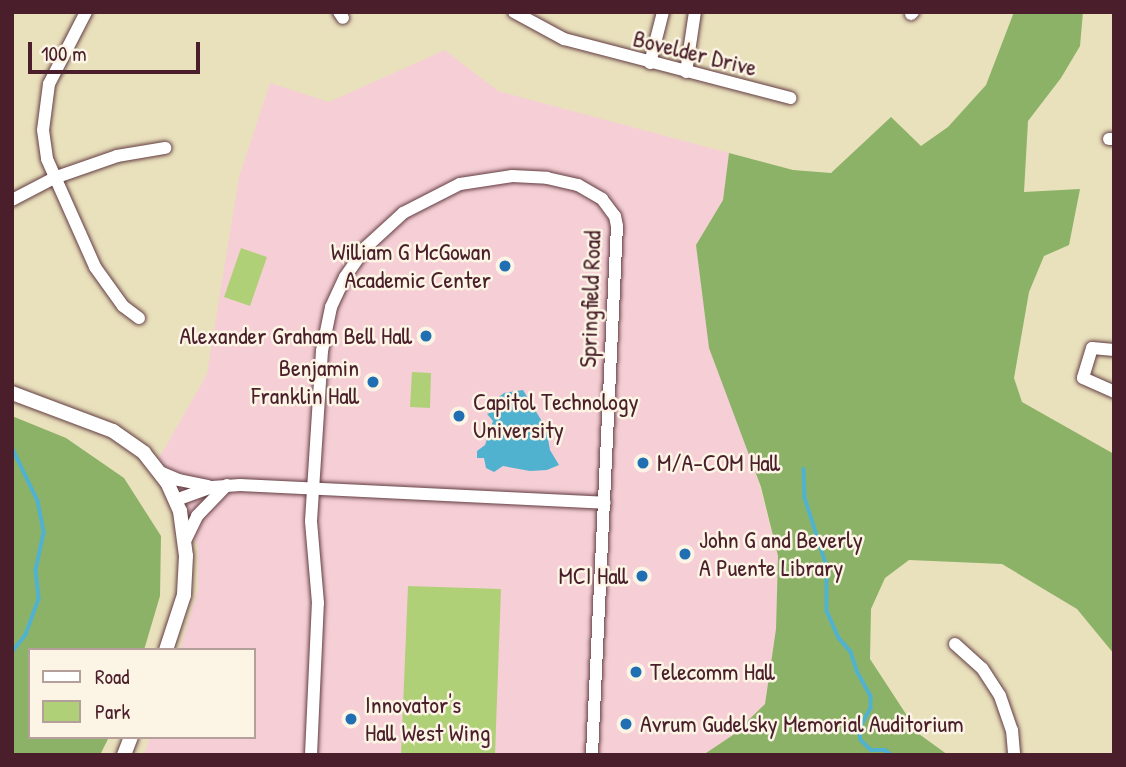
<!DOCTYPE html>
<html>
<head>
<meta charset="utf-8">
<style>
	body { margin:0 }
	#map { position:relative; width:1126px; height:767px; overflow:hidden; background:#e9e0bc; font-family:"Patrick Hand",sans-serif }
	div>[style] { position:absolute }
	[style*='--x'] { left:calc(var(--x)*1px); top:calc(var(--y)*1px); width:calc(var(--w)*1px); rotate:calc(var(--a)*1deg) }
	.built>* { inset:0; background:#f6cfd6 }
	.green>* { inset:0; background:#b0d078 }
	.forest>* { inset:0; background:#8cb268 }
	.water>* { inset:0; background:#51b2d0 }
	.stream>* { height:3.5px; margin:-1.75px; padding:0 1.75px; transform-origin:1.75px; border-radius:1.75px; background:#51b2d0 }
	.roads { filter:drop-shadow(0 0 2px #623c41) drop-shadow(0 0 2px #623c41) }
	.minor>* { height:12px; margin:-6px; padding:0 6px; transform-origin:6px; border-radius:6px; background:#fff }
	.tertiary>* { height:14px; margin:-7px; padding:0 7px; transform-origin:7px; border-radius:7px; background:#fff }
	.dots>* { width:19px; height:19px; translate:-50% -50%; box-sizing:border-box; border:4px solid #fcf5e5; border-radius:50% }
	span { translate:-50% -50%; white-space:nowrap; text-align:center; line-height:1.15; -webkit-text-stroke:5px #fcf5e5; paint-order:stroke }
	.street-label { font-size:24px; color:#4a1f2b }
	.poi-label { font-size:24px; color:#4a1f2b }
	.right { translate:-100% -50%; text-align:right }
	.left { translate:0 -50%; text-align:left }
	.frame { position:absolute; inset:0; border:14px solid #4a1f2b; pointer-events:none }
	.legend { position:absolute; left:28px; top:648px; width:228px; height:91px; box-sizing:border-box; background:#fcf5e5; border:2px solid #b59f9b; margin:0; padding:9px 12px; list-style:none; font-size:21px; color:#4a1f2b }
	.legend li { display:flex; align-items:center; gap:14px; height:35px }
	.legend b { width:35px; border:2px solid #b59f9b }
	.scale { position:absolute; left:28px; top:42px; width:172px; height:32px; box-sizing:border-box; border:4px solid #4a1f2b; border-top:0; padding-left:9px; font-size:21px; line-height:24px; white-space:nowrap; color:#4a1f2b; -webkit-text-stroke:5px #fcf5e5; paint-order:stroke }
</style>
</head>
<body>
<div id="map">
	<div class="built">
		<i style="clip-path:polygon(445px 50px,498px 91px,729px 153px,723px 200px,696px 245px,778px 556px,776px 629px,765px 704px,733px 735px,703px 755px,144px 755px,150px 737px,254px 737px,254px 650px,180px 650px,198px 588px,198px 548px,179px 493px,159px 458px,207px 374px,239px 177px,270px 83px,329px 102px)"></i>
	</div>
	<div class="green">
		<i style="clip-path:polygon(241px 248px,267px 257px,250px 306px,224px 297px)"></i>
		<i style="clip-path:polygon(412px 372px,431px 373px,430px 408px,410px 407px)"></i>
		<i style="clip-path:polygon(408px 586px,501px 589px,495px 755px,401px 755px)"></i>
	</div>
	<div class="forest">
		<i style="clip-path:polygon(1014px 12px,1083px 12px,1080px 46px,1061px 78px,1028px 121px,1024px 192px,1080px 189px,1069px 245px,1044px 256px,1029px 292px,1014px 378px,1022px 402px,1114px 454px,1114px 654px,1077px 609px,1002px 564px,909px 560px,885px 578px,871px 609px,870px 659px,919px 734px,948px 755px,703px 755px,733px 735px,765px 704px,776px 629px,778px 556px,761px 487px,709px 348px,696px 245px,723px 200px,729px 153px,793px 170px,831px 173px,891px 117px,921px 146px,948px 127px,986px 85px)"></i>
		<i style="clip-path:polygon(12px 416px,66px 438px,124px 478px,161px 536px,160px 596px,144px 650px,30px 650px,30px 737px,109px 737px,100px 755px,12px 755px)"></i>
	</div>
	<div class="water">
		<i style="clip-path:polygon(523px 390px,546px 428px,550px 450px,559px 465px,547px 470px,530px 471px,503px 466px,494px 472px,486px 468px,484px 458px,477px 458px,477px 451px,485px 445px,493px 421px,487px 414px,492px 412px,492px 402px,504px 393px)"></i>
	</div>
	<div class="stream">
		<i style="--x:12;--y:447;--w:60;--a:64.3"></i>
		<i style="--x:38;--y:501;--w:33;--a:79"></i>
		<i style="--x:44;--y:533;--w:38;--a:102"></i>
		<i style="--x:36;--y:570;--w:29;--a:84"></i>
		<i style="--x:39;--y:599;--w:38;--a:110"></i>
		<i style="--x:26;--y:635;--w:23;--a:128"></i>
		<i style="--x:804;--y:469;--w:29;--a:88"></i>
		<i style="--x:805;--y:498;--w:71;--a:72.1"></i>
		<i style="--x:827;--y:566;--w:45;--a:90"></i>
		<i style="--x:827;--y:611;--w:30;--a:66"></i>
		<i style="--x:839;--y:638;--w:18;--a:49"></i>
		<i style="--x:851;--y:652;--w:20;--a:72"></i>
		<i style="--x:857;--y:671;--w:29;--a:61"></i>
		<i style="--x:871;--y:696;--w:12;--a:90"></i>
		<i style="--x:871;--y:708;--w:26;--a:118"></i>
		<i style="--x:859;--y:731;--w:9;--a:77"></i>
		<i style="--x:861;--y:740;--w:14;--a:45"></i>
		<i style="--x:871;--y:750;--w:14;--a:0"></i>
		<i style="--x:885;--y:750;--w:9;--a:36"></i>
	</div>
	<div class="roads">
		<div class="minor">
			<i style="--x:86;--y:12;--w:81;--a:117.2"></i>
			<i style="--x:49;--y:84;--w:46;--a:97.4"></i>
			<i style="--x:43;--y:130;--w:29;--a:82"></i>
			<i style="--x:47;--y:159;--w:118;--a:66"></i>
			<i style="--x:95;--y:267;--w:48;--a:54.3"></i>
			<i style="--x:123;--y:306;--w:20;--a:37"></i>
			<i style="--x:339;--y:12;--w:7;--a:56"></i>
			<i style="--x:514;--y:12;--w:57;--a:28.4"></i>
			<i style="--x:564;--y:39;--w:234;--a:14.6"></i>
			<i style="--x:911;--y:14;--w:3;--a:-45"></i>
			<i style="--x:650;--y:63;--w:53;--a:-75.7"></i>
			<i style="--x:686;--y:72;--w:61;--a:-81.5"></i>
			<i style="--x:1109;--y:139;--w:5;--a:0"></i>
			<i style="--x:12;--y:200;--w:47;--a:-27.6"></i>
			<i style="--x:54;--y:178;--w:67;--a:-19.2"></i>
			<i style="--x:117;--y:156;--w:49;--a:-9.5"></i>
			<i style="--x:1114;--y:350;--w:22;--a:-175"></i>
			<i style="--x:1092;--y:348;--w:31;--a:107"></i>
			<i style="--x:1083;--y:378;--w:34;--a:24"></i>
			<i style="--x:160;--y:472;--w:21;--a:23"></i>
			<i style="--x:179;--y:480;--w:30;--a:12"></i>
			<i style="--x:176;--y:500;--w:38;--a:-20"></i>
			<i style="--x:212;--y:487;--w:28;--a:-4"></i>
			<i style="--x:240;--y:485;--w:365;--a:2.8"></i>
			<i style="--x:185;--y:541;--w:28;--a:-64"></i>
			<i style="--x:197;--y:516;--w:43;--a:-45.9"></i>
			<i style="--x:955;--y:644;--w:36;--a:42"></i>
			<i style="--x:982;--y:668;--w:33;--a:57"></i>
			<i style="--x:1000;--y:696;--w:36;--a:71"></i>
			<i style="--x:1012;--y:730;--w:25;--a:85"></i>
			<i style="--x:311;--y:755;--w:152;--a:-87.4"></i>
			<i style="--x:318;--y:603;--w:82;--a:-94.9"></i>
			<i style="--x:311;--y:521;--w:170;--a:-86.3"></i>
			<i style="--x:322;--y:351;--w:45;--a:-78.4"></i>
			<i style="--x:331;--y:307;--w:33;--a:-65"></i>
			<i style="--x:345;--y:277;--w:35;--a:-55"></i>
			<i style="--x:365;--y:248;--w:52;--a:-42.6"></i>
			<i style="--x:403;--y:213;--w:64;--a:-27"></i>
			<i style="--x:460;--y:184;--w:53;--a:-8.7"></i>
			<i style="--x:512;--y:176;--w:35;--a:3"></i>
			<i style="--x:547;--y:178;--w:32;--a:13"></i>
			<i style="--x:578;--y:185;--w:28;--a:30"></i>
			<i style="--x:602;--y:199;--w:21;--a:53"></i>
			<i style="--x:615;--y:216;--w:10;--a:79"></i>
			<i style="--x:617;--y:226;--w:530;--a:92.71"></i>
		</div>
		<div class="tertiary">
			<i style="--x:12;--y:393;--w:108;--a:20.6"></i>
			<i style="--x:113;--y:431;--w:38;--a:35"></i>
			<i style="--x:144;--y:453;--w:37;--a:52"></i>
			<i style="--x:167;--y:482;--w:32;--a:66"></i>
			<i style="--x:180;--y:511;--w:45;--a:82.4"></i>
			<i style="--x:186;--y:556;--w:39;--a:93"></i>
			<i style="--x:184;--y:595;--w:58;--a:108.1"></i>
			<i style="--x:124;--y:755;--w:19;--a:-69"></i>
		</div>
	</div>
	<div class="dots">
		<i style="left:505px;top:266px;background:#1f6fb2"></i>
		<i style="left:426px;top:336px;background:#1f6fb2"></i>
		<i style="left:373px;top:382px;background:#1f6fb2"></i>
		<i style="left:459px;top:416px;background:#1f6fb2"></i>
		<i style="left:643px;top:463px;background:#1f6fb2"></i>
		<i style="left:685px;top:554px;background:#1f6fb2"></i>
		<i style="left:642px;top:576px;background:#1f6fb2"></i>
		<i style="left:636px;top:672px;background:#1f6fb2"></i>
		<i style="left:351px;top:719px;background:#1f6fb2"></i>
		<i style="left:626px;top:724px;background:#1f6fb2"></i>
	</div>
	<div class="street-label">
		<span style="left:695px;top:53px;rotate:14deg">Bovelder Drive</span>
		<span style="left:590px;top:299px;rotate:-88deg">Springfield Road</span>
	</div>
	<div class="poi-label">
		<span class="right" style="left:491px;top:266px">William G McGowan<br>Academic Center</span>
		<span class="right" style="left:412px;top:336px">Alexander Graham Bell Hall</span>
		<span class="right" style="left:359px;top:382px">Benjamin<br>Franklin Hall</span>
		<span class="left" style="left:473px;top:416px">Capitol Technology<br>University</span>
		<span class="left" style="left:657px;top:463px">M/A-COM Hall</span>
		<span class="left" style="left:699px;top:554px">John G and Beverly<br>A Puente Library</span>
		<span class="right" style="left:628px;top:576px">MCI Hall</span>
		<span class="left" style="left:650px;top:672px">Telecomm Hall</span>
		<span class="left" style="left:365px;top:719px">Innovator's<br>Hall West Wing</span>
		<span class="left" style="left:640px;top:724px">Avrum Gudelsky Memorial Auditorium</span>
	</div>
	<div class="frame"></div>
	<ul class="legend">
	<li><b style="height:9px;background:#fff"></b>Road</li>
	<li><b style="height:19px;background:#b0d078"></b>Park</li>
	</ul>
	<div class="scale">100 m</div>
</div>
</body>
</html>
